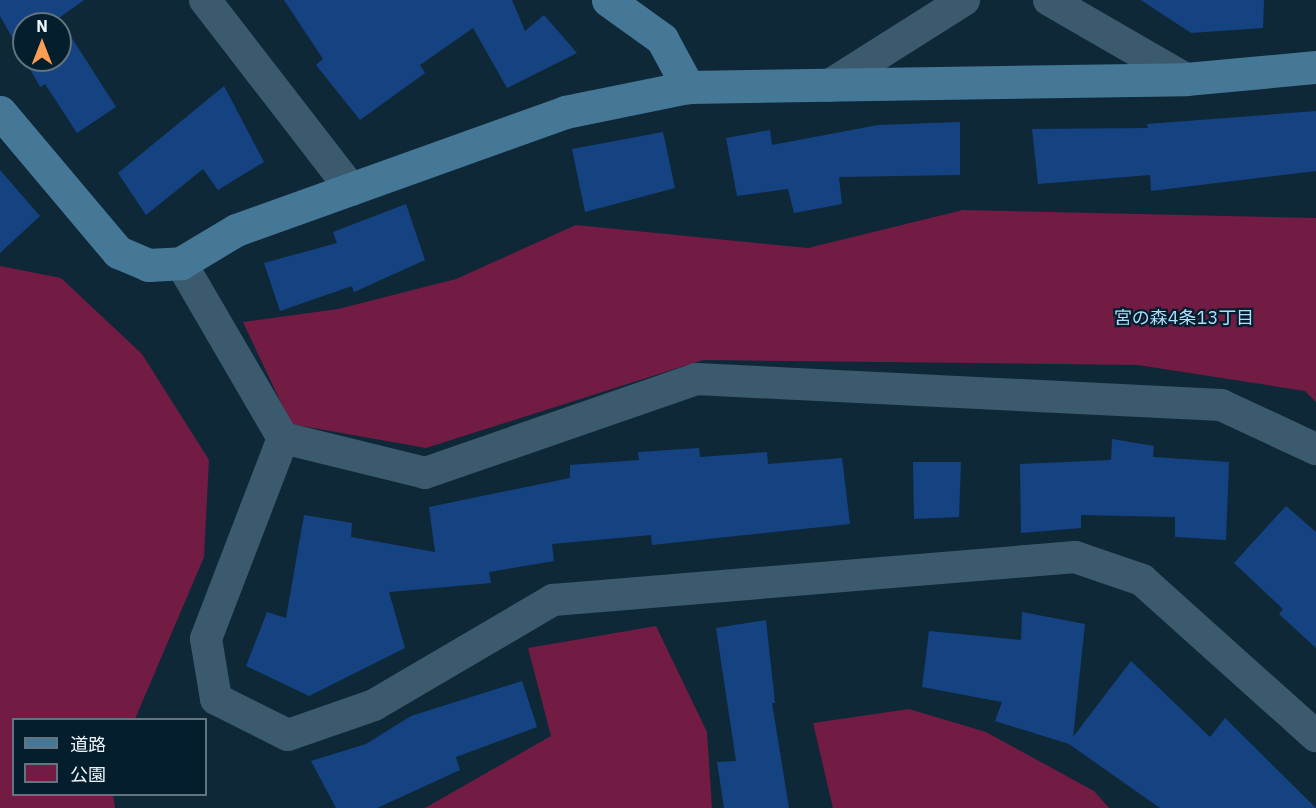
<!DOCTYPE html>
<html>
<head>
<meta charset="utf-8">
<style>
	body { margin:0 }
	#map { position:relative; width:1316px; height:808px; overflow:hidden; background:#0e2838; font-family:"IBM Plex Sans","Noto Sans JP",sans-serif }
	div>[style] { position:absolute }
	[style*='--x'] { left:calc(var(--x)*1px); top:calc(var(--y)*1px); width:calc(var(--w)*1px); rotate:calc(var(--a)*1deg) }
	.green>* { inset:0; background:#721b43 }
	.building>* { inset:0; background:#154382 }
	.street>* { height:32px; margin:-16px; padding:0 16px; transform-origin:16px; border-radius:16px; background:#3c5a6e }
	.secondary>* { height:33px; margin:-16.5px; padding:0 16.5px; transform-origin:16.5px; border-radius:16.5px; background:#457897 }
	span { translate:-50% -50%; white-space:nowrap; text-align:center; line-height:1.15; -webkit-text-stroke:4.5px #041e2d; paint-order:stroke }
	.neighbourhood-label { font-size:18px; color:#afdefd }
	.legend { position:absolute; left:12px; top:718px; width:195px; height:78px; box-sizing:border-box; background:#041e2d; border:2px solid #61747f; margin:0; padding:8px 10px; list-style:none; font-size:18px; color:#edf5fa }
	.legend li { display:flex; align-items:center; gap:12px; height:30px }
	.legend b { width:30px; border:2px solid #61747f }
	.north { position:absolute; left:12px; top:12px; width:60px; height:60px; box-sizing:border-box; background:#041e2d; border:2px solid #61747f; border-radius:50%; rotate:0deg; font-size:16px; font-weight:700; line-height:24px; text-align:center; color:#edf5fa }
	.north::after { content:''; display:block; margin:auto; width:21px; height:27px; background:#fc9e52; clip-path:polygon(50% 0,100% 100%,50% 72%,0 100%) }
</style>
</head>
<body>
<div id="map">
	<div class="green">
		<i style="clip-path:polygon(963px 210px,1316px 218px,1316px 402px,1305px 391px,1138px 365px,703px 360px,426px 448px,291px 424px,243px 322px,338px 309px,456px 279px,576px 225px,808px 248px)"></i>
		<i style="clip-path:polygon(0 266px,61px 278px,142px 354px,209px 460px,204px 557px,135px 719px,14px 720px,14px 794px,113px 795px,115px 808px,0 808px)"></i>
		<i style="clip-path:polygon(656px 626px,707px 732px,712px 808px,425px 808px,551px 736px,528px 648px)"></i>
		<i style="clip-path:polygon(909px 709px,986px 732px,1094px 791px,1109px 808px,833px 808px,813px 723px)"></i>
	</div>
	<div class="building">
		<i style="clip-path:polygon(0 0,84px 0,59px 18px,116px 107px,77px 133px,45px 84px,40px 87px,25px 60px,60px 60px,60px 24px,24px 24px,24px 58px,0 16px)"></i>
		<i style="clip-path:polygon(284px 0,512px 0,525px 31px,544px 15px,577px 53px,507px 88px,473px 28px,420px 65px,425px 73px,360px 120px,316px 65px,323px 59px)"></i>
		<i style="clip-path:polygon(1141px 0,1264px 0,1263px 28px,1191px 33px)"></i>
		<i style="clip-path:polygon(224px 86px,264px 162px,218px 190px,203px 169px,146px 215px,118px 173px)"></i>
		<i style="clip-path:polygon(1316px 111px,1316px 171px,1151px 191px,1150px 175px,1038px 184px,1032px 129px,1148px 128px,1147px 124px)"></i>
		<i style="clip-path:polygon(960px 122px,960px 175px,839px 177px,842px 204px,794px 213px,788px 189px,737px 196px,726px 138px,770px 130px,772px 145px,878px 125px)"></i>
		<i style="clip-path:polygon(663px 132px,675px 188px,585px 212px,572px 149px)"></i>
		<i style="clip-path:polygon(0 170px,40px 216px,0 253px)"></i>
		<i style="clip-path:polygon(406px 204px,425px 260px,354px 292px,352px 286px,280px 311px,264px 263px,337px 243px,333px 232px)"></i>
		<i style="clip-path:polygon(1112px 439px,1154px 446px,1153px 457px,1229px 462px,1226px 540px,1175px 537px,1175px 517px,1081px 515px,1081px 528px,1021px 533px,1020px 464px,1111px 460px)"></i>
		<i style="clip-path:polygon(699px 448px,700px 457px,767px 452px,768px 464px,842px 458px,850px 524px,652px 545px,651px 535px,552px 544px,554px 561px,489px 572px,491px 583px,389px 592px,405px 648px,309px 696px,246px 666px,267px 612px,286px 618px,304px 515px,352px 523px,351px 537px,435px 552px,429px 507px,570px 478px,570px 465px,639px 460px,638px 452px)"></i>
		<i style="clip-path:polygon(913px 462px,961px 462px,959px 517px,914px 519px)"></i>
		<i style="clip-path:polygon(1286px 506px,1316px 532px,1316px 648px,1279px 614px,1283px 609px,1234px 563px)"></i>
		<i style="clip-path:polygon(1022px 612px,1085px 624px,1073px 737px,1131px 661px,1210px 737px,1225px 718px,1316px 808px,1160px 808px,1069px 744px,995px 721px,1002px 702px,922px 687px,929px 631px,1021px 640px)"></i>
		<i style="clip-path:polygon(766px 620px,775px 703px,772px 703px,789px 808px,724px 808px,717px 762px,736px 761px,716px 628px)"></i>
		<i style="clip-path:polygon(522px 681px,537px 727px,456px 757px,460px 770px,377px 808px,336px 808px,311px 761px,366px 744px,411px 716px)"></i>
	</div>
	<div class="street">
		<i style="--x:205;--y:0;--w:240;--a:52.3"></i>
		<i style="--x:1049;--y:0;--w:158;--a:30"></i>
		<i style="--x:828;--y:86;--w:161;--a:-32.3"></i>
		<i style="--x:181;--y:263;--w:203;--a:59.8"></i>
		<i style="--x:283;--y:438;--w:146;--a:13.8"></i>
		<i style="--x:425;--y:473;--w:287;--a:-19.1"></i>
		<i style="--x:696;--y:379;--w:526;--a:2.84"></i>
		<i style="--x:1221;--y:405;--w:105;--a:24.9"></i>
		<i style="--x:283;--y:438;--w:215;--a:111"></i>
		<i style="--x:206;--y:639;--w:61;--a:80.5"></i>
		<i style="--x:216;--y:699;--w:80;--a:26.6"></i>
		<i style="--x:288;--y:735;--w:91;--a:-19.2"></i>
		<i style="--x:374;--y:705;--w:208;--a:-30.4"></i>
		<i style="--x:553;--y:600;--w:524;--a:-4.71"></i>
		<i style="--x:1075;--y:557;--w:71;--a:18.9"></i>
		<i style="--x:1142;--y:580;--w:234;--a:41.9"></i>
	</div>
	<div class="secondary">
		<i style="--x:608;--y:0;--w:67;--a:35.8"></i>
		<i style="--x:662;--y:39;--w:55;--a:61.6"></i>
		<i style="--x:0;--y:112;--w:183;--a:49.9"></i>
		<i style="--x:118;--y:252;--w:33;--a:23"></i>
		<i style="--x:148;--y:265;--w:33;--a:-3"></i>
		<i style="--x:181;--y:263;--w:64;--a:-31"></i>
		<i style="--x:236;--y:230;--w:350;--a:-19.7"></i>
		<i style="--x:565;--y:112;--w:126;--a:-11.5"></i>
		<i style="--x:688;--y:87;--w:498;--a:-0.9"></i>
		<i style="--x:1186;--y:79;--w:131;--a:-5.3"></i>
	</div>
	<div class="neighbourhood-label">
		<span style="left:1184px;top:318px">宮の森4条13丁目</span>
	</div>
	<ul class="legend">
	<li><b style="height:8px;background:#457897"></b>道路</li>
	<li><b style="height:16px;background:#721b43"></b>公園</li>
	</ul>
	<div class="north">N</div>
</div>
</body>
</html>
